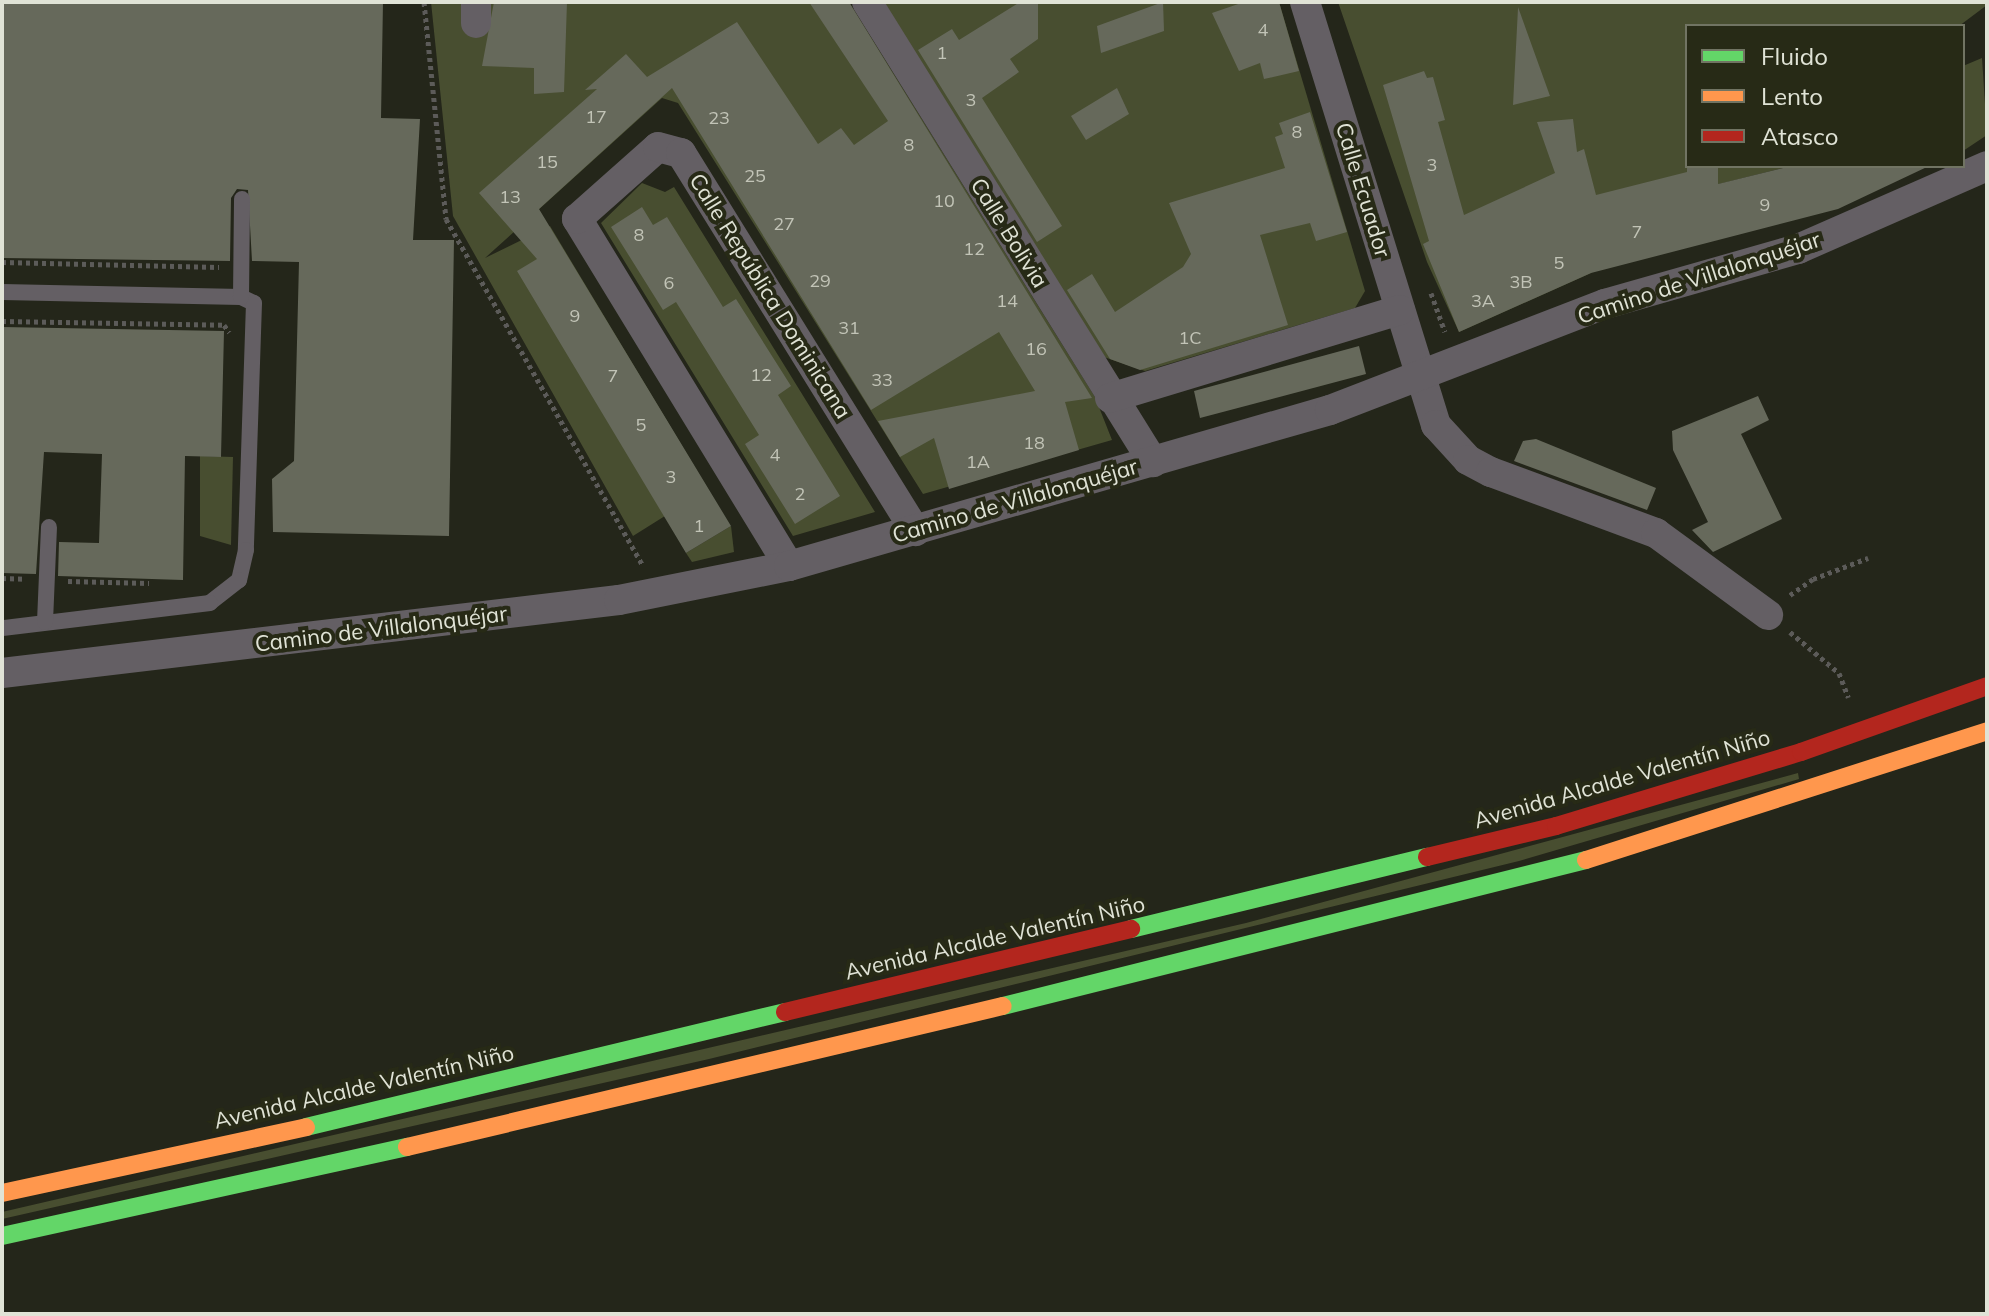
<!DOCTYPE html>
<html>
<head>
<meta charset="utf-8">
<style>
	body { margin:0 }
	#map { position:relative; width:1989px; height:1316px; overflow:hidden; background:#24261a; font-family:Mulish,sans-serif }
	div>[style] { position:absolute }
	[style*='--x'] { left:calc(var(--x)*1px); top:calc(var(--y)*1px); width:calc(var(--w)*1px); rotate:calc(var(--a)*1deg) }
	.green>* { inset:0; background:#484e30 }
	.building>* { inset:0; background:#66695b }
	.path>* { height:5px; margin-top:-2.5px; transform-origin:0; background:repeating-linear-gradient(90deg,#5c5b59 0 4px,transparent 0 8px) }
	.lane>* { height:16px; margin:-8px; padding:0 8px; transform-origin:8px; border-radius:8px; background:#645f64 }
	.street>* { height:30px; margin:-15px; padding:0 15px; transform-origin:15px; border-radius:15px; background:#645f64 }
	.fast>* { height:18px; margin:-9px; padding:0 9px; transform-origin:9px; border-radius:9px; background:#63d668 }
	.slow>* { height:18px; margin:-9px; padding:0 9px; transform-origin:9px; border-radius:9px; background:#ff974d }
	.jam>* { height:18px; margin:-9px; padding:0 9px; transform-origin:9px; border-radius:9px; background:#b3261e }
	span { translate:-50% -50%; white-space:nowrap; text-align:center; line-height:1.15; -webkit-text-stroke:8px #272a16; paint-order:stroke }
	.number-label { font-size:18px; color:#c2c4b7 }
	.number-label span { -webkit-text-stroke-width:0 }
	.street-label { font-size:22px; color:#e0e3d6 }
	.frame { position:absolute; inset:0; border:4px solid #e0e3d6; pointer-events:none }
	.legend { position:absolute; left:1685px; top:24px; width:280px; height:144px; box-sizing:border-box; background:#272a16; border:2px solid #717463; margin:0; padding:10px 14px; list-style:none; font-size:24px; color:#e0e3d6 }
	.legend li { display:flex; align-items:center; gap:16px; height:40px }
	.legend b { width:40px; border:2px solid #717463 }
</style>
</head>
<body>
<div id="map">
	<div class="green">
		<i style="clip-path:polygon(431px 2px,849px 2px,1095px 397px,1112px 440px,923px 494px,678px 103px,662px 98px,485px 258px,550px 226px,708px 489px,633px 536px,453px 216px)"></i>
		<i style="clip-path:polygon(884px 2px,1279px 2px,1365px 291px,1355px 308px,1145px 371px,1101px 356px)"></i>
		<i style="clip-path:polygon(1338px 2px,1987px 2px,1987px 5px,1959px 26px,1687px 26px,1687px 166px,1791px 166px,1719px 184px,1591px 273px,1459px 332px,1427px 262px)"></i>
		<i style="clip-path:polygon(1982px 58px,1987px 135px,1963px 151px,1963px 66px)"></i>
		<i style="clip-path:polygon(642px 183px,665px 192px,674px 187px,875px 512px,793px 536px,601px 223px)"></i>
		<i style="clip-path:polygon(200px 456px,233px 457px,231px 545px,200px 536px)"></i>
		<i style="clip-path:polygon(731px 526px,734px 552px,692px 562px,686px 553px)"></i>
		<i style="clip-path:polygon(1798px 773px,1799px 779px,1519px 861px,709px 1059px,2px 1219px,2px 1212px,1246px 923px)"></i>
	</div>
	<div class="building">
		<i style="clip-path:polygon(2px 2px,383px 2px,381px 118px,420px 119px,413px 240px,454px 240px,449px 536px,273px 532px,272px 479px,294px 461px,299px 262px,252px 261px,248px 190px,237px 189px,231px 198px,230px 261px,2px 258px)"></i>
		<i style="clip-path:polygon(494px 2px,567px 2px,564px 92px,534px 94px,534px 68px,482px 66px)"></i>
		<i style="clip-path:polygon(809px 2px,849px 2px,1092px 398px,1065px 402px,1079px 450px,949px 489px,934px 438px,900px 457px,878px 421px,1035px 391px,999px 332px,871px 410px,672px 88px,539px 209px,731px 526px,686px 553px,517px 271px,537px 259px,479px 193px,597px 89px,585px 90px,626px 54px,647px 77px,737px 22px,818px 144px,841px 128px,854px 145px,888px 121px)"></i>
		<i style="clip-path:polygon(1020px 2px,1038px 2px,1038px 39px,1010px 59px,1019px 72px,982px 98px,1062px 226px,1037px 242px,918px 50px,952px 29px,959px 40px)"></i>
		<i style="clip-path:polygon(1163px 2px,1164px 31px,1101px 53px,1097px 26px)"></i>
		<i style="clip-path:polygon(1244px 2px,1279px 2px,1299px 71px,1264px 79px,1260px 63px,1239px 71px,1212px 13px)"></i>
		<i style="clip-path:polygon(1518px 7px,1550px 96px,1513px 105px,1518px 8px)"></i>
		<i style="clip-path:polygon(1424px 71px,1427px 78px,1433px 77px,1445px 120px,1438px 122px,1464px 215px,1555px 173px,1537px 122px,1573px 119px,1577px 152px,1584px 149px,1596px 195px,1687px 172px,1687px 166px,1718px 166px,1718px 184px,1791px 166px,1929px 166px,1838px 209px,1591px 273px,1459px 332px,1423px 244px,1429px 241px,1383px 85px)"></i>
		<i style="clip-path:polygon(1117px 88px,1129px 114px,1086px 140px,1071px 116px)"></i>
		<i style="clip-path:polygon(1310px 112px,1347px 232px,1316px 241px,1310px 223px,1260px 235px,1288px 325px,1140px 370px,1110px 359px,1067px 290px,1092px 274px,1115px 312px,1183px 267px,1191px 254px,1169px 203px,1285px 168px,1275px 137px,1283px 134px,1279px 123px)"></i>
		<i style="clip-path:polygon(642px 207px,653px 225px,667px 217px,723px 307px,736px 299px,791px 386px,778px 395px,840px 496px,795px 524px,745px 444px,759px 435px,676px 302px,663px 310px,611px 227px)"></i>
		<i style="clip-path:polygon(2px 327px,224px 331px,221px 457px,185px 456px,183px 580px,58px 576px,59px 542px,99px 543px,102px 454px,44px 452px,36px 574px,2px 573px)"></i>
		<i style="clip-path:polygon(1359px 346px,1366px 374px,1200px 418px,1194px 391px)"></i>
		<i style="clip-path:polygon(1758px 396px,1769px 420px,1741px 434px,1782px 519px,1713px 552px,1692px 530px,1708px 522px,1673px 450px,1672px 431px)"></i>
		<i style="clip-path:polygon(1536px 439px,1656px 488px,1647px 510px,1514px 461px,1523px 441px)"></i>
	</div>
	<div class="path">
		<i style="--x:424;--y:2;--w:218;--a:84.2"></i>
		<i style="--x:446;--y:219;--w:397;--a:60.4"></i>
		<i style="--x:2;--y:262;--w:217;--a:1.3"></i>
		<i style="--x:1431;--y:293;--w:41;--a:70.3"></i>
		<i style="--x:2;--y:321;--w:222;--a:1"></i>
		<i style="--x:224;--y:325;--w:9;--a:54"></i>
		<i style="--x:2;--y:578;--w:23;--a:2"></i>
		<i style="--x:68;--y:581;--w:81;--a:1.4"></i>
		<i style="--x:1790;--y:595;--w:28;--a:-35"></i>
		<i style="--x:1813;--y:579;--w:59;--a:-20.9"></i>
		<i style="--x:1790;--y:632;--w:64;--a:39.9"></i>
		<i style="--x:1839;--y:673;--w:26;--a:69"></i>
	</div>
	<div class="lane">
		<i style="--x:2;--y:292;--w:239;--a:1.2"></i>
		<i style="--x:241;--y:297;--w:14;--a:25"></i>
		<i style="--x:254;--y:303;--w:247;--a:91.9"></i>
		<i style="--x:246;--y:550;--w:31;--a:103"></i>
		<i style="--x:239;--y:580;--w:37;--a:142"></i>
		<i style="--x:210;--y:603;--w:209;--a:173.1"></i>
		<i style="--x:241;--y:297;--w:98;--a:-89.4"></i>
		<i style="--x:45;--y:622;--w:95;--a:-87.6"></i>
	</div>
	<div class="street">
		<i style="--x:476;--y:2;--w:21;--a:90"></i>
		<i style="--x:867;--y:2;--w:542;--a:58.13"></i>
		<i style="--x:1305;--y:2;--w:443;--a:72.8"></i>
		<i style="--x:1436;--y:425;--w:47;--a:47.6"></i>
		<i style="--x:1468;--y:460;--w:26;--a:28"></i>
		<i style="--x:1491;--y:472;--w:176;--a:20.3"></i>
		<i style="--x:1656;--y:533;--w:139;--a:36.2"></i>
		<i style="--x:1110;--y:398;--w:303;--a:-16.9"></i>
		<i style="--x:789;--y:566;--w:407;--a:-121.4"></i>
		<i style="--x:577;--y:219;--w:108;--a:-41.6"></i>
		<i style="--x:658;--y:147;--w:24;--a:15"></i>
		<i style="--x:681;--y:153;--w:445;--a:58.2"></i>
		<i style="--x:2;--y:673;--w:621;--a:-6.75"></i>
		<i style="--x:619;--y:600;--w:173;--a:-11.3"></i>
		<i style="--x:789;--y:566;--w:563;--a:-16.09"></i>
		<i style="--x:1330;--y:410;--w:295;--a:-21.1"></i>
		<i style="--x:1605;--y:304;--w:201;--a:-15.9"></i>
		<i style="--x:1798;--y:249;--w:206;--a:-23.7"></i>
	</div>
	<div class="fast">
		<i style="--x:1131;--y:929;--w:305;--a:-13.7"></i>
		<i style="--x:1003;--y:1006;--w:601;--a:-14.06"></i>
		<i style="--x:306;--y:1127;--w:493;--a:-13.5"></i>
		<i style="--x:2;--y:1236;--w:415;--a:-12.4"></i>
	</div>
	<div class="slow">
		<i style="--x:1586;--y:860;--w:421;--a:-17.8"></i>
		<i style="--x:407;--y:1147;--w:612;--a:-13.31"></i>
		<i style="--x:2;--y:1193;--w:311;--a:-12.2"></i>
	</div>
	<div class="jam">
		<i style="--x:1427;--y:857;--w:133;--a:-13.5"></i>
		<i style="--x:1556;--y:826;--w:256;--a:-16.8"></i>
		<i style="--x:1801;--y:752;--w:197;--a:-19.5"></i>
		<i style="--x:785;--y:1012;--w:356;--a:-13.5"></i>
	</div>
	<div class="number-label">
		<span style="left:1263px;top:30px">4</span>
		<span style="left:942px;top:53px">1</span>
		<span style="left:971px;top:100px">3</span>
		<span style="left:596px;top:117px">17</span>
		<span style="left:719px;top:118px">23</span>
		<span style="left:1297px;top:132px">8</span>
		<span style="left:909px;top:145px">8</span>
		<span style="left:547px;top:162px">15</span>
		<span style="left:1432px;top:165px">3</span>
		<span style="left:755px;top:176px">25</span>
		<span style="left:510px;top:197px">13</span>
		<span style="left:944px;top:201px">10</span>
		<span style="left:1765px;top:205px">9</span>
		<span style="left:784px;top:224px">27</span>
		<span style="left:1637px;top:232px">7</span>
		<span style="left:639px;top:235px">8</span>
		<span style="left:974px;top:249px">12</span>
		<span style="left:1559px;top:263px">5</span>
		<span style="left:820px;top:281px">29</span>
		<span style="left:1521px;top:282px">3B</span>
		<span style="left:669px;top:283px">6</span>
		<span style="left:1007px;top:301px">14</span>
		<span style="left:1483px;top:301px">3A</span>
		<span style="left:575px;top:316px">9</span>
		<span style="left:849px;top:328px">31</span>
		<span style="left:1190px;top:338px">1C</span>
		<span style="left:1036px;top:349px">16</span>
		<span style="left:761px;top:375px">12</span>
		<span style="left:613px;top:376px">7</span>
		<span style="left:882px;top:380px">33</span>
		<span style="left:641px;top:425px">5</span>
		<span style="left:1034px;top:443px">18</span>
		<span style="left:775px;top:455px">4</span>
		<span style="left:978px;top:462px">1A</span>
		<span style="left:671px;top:477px">3</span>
		<span style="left:800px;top:494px">2</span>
		<span style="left:699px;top:526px">1</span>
	</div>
	<div class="street-label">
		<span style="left:1363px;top:190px;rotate:73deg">Calle Ecuador</span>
		<span style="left:1009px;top:233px;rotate:58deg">Calle Bolivia</span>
		<span style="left:1699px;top:278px;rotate:-18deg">Camino de Villalonquéjar</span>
		<span style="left:770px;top:296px;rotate:58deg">Calle República Dominicana</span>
		<span style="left:1015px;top:501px;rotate:-16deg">Camino de Villalonquéjar</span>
		<span style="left:381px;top:629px;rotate:-7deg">Camino de Villalonquéjar</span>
		<span style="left:1622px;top:779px;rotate:-16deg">Avenida Alcalde Valentín Niño</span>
		<span style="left:995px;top:938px;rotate:-13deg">Avenida Alcalde Valentín Niño</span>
		<span style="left:364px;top:1087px;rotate:-13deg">Avenida Alcalde Valentín Niño</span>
	</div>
	<div class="frame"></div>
	<ul class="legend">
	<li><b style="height:10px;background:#63d668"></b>Fluido</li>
	<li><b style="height:10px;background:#ff974d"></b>Lento</li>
	<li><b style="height:10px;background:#b3261e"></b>Atasco</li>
	</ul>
</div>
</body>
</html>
